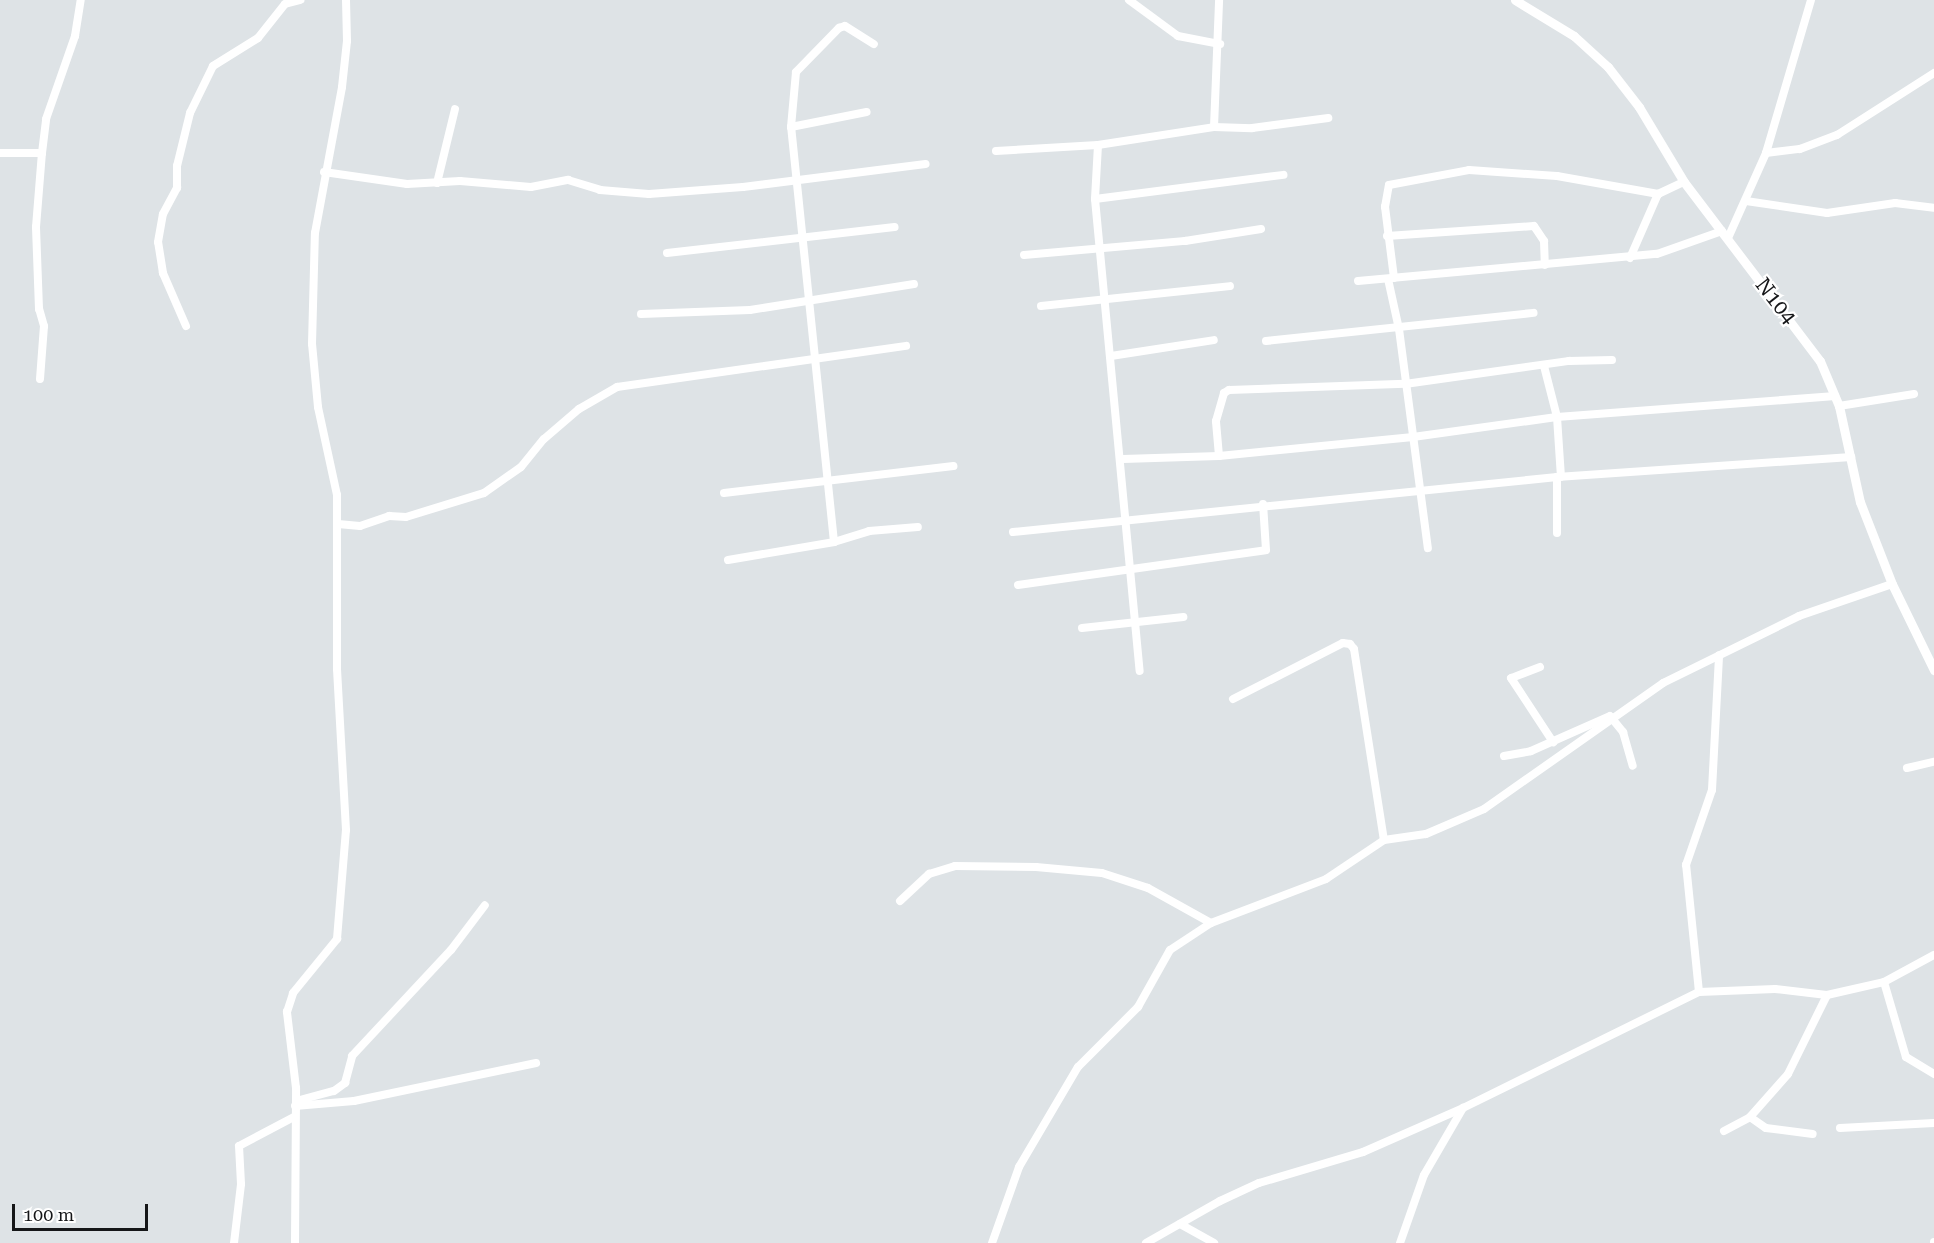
<!DOCTYPE html>
<html>
<head>
<meta charset="utf-8">
<style>
	body { margin:0 }
	#map { position:relative; width:1934px; height:1243px; overflow:hidden; background:#dee3e6; font-family:"Roboto Serif",serif }
	div>[style] { position:absolute }
	[style*='--x'] { left:calc(var(--x)*1px); top:calc(var(--y)*1px); width:calc(var(--w)*1px); rotate:calc(var(--a)*1deg) }
	.minor>* { height:8px; margin:-4px; padding:0 4px; transform-origin:4px; border-radius:4px; background:#fff }
	.tertiary>* { height:9px; margin:-4.5px; padding:0 4.5px; transform-origin:4.5px; border-radius:4.5px; background:#fff }
	span { translate:-50% -50%; white-space:nowrap; text-align:center; line-height:1.15; -webkit-text-stroke:4.5px #fff; paint-order:stroke }
	.street-label { font-size:21px; color:#151618 }
	.scale { position:absolute; left:12px; top:1204px; width:136px; height:27px; box-sizing:border-box; border:3px solid #151618; border-top:0; padding-left:8px; font-size:18px; line-height:21px; white-space:nowrap; color:#151618; -webkit-text-stroke:4px #fff; paint-order:stroke }
</style>
</head>
<body>
<div id="map">
	<div class="minor">
		<i style="--x:1129;--y:0;--w:61;--a:36.3"></i>
		<i style="--x:1178;--y:36;--w:43;--a:10.8"></i>
		<i style="--x:791;--y:127;--w:77;--a:-11.2"></i>
		<i style="--x:1214;--y:127;--w:127;--a:-87.7"></i>
		<i style="--x:1098;--y:145;--w:54;--a:93.2"></i>
		<i style="--x:1095;--y:199;--w:474;--a:84.6"></i>
		<i style="--x:996;--y:151;--w:102;--a:-3.4"></i>
		<i style="--x:1098;--y:145;--w:117;--a:-8.8"></i>
		<i style="--x:1214;--y:127;--w:38;--a:2"></i>
		<i style="--x:1252;--y:128;--w:77;--a:-7.5"></i>
		<i style="--x:0;--y:153;--w:42;--a:0"></i>
		<i style="--x:1766;--y:153;--w:34;--a:-7"></i>
		<i style="--x:1800;--y:149;--w:40;--a:-21"></i>
		<i style="--x:1837;--y:135;--w:115;--a:-32.6"></i>
		<i style="--x:324;--y:172;--w:84;--a:8.2"></i>
		<i style="--x:407;--y:184;--w:53;--a:-3.2"></i>
		<i style="--x:460;--y:181;--w:71;--a:4.8"></i>
		<i style="--x:531;--y:187;--w:38;--a:-11"></i>
		<i style="--x:568;--y:180;--w:34;--a:17"></i>
		<i style="--x:600;--y:190;--w:49;--a:4.7"></i>
		<i style="--x:649;--y:194;--w:94;--a:-4.3"></i>
		<i style="--x:743;--y:187;--w:184;--a:-7.2"></i>
		<i style="--x:437;--y:183;--w:76;--a:-76.3"></i>
		<i style="--x:1095;--y:199;--w:190;--a:-7.3"></i>
		<i style="--x:1746;--y:201;--w:82;--a:8.4"></i>
		<i style="--x:1827;--y:213;--w:69;--a:-8.4"></i>
		<i style="--x:1895;--y:203;--w:39;--a:7"></i>
		<i style="--x:1387;--y:236;--w:147;--a:-3.9"></i>
		<i style="--x:1534;--y:226;--w:18;--a:56"></i>
		<i style="--x:1544;--y:241;--w:24;--a:88"></i>
		<i style="--x:1728;--y:238;--w:93;--a:-65.9"></i>
		<i style="--x:1766;--y:153;--w:159;--a:-73.6"></i>
		<i style="--x:667;--y:253;--w:229;--a:-6.5"></i>
		<i style="--x:1024;--y:255;--w:162;--a:-5"></i>
		<i style="--x:1185;--y:241;--w:77;--a:-9"></i>
		<i style="--x:1630;--y:258;--w:70;--a:-66.4"></i>
		<i style="--x:1394;--y:278;--w:72;--a:-97.2"></i>
		<i style="--x:1385;--y:207;--w:22;--a:-80"></i>
		<i style="--x:1389;--y:185;--w:81;--a:-10.6"></i>
		<i style="--x:1469;--y:170;--w:88;--a:3.9"></i>
		<i style="--x:1557;--y:176;--w:103;--a:10.1"></i>
		<i style="--x:1658;--y:194;--w:29;--a:-25"></i>
		<i style="--x:1388;--y:279;--w:51;--a:77.6"></i>
		<i style="--x:1399;--y:329;--w:221;--a:82.5"></i>
		<i style="--x:1358;--y:281;--w:300;--a:-5.2"></i>
		<i style="--x:1657;--y:254;--w:69;--a:-19.5"></i>
		<i style="--x:1041;--y:306;--w:190;--a:-6"></i>
		<i style="--x:641;--y:314;--w:109;--a:-2.1"></i>
		<i style="--x:750;--y:310;--w:166;--a:-9"></i>
		<i style="--x:186;--y:326;--w:58;--a:-113.5"></i>
		<i style="--x:163;--y:273;--w:31;--a:-99"></i>
		<i style="--x:158;--y:242;--w:28;--a:-80"></i>
		<i style="--x:163;--y:214;--w:30;--a:-62"></i>
		<i style="--x:177;--y:188;--w:22;--a:-90"></i>
		<i style="--x:177;--y:166;--w:55;--a:-76.2"></i>
		<i style="--x:190;--y:113;--w:52;--a:-63.9"></i>
		<i style="--x:213;--y:66;--w:53;--a:-31.9"></i>
		<i style="--x:258;--y:38;--w:43;--a:-51.5"></i>
		<i style="--x:285;--y:4;--w:16;--a:-15"></i>
		<i style="--x:1266;--y:341;--w:269;--a:-6"></i>
		<i style="--x:1111;--y:356;--w:104;--a:-8.8"></i>
		<i style="--x:1544;--y:366;--w:53;--a:75.7"></i>
		<i style="--x:1557;--y:417;--w:60;--a:86.2"></i>
		<i style="--x:40;--y:379;--w:53;--a:-85.7"></i>
		<i style="--x:44;--y:326;--w:18;--a:-106"></i>
		<i style="--x:39;--y:309;--w:82;--a:-92.1"></i>
		<i style="--x:36;--y:227;--w:74;--a:-85.4"></i>
		<i style="--x:42;--y:153;--w:34;--a:-83"></i>
		<i style="--x:46;--y:119;--w:88;--a:-70.7"></i>
		<i style="--x:75;--y:36;--w:36;--a:-81"></i>
		<i style="--x:1839;--y:406;--w:76;--a:-9.1"></i>
		<i style="--x:1219;--y:456;--w:35;--a:-95"></i>
		<i style="--x:1216;--y:421;--w:29;--a:-74"></i>
		<i style="--x:1224;--y:393;--w:6;--a:-31"></i>
		<i style="--x:1229;--y:390;--w:176;--a:-2"></i>
		<i style="--x:1405;--y:384;--w:166;--a:-8"></i>
		<i style="--x:1569;--y:361;--w:43;--a:-1.3"></i>
		<i style="--x:1123;--y:459;--w:96;--a:-1.8"></i>
		<i style="--x:1219;--y:456;--w:195;--a:-5.6"></i>
		<i style="--x:1413;--y:437;--w:145;--a:-7.9"></i>
		<i style="--x:1557;--y:417;--w:279;--a:-4.3"></i>
		<i style="--x:724;--y:493;--w:231;--a:-6.7"></i>
		<i style="--x:338;--y:524;--w:22;--a:5"></i>
		<i style="--x:360;--y:526;--w:31;--a:-19"></i>
		<i style="--x:389;--y:516;--w:17;--a:3"></i>
		<i style="--x:406;--y:517;--w:82;--a:-17.1"></i>
		<i style="--x:484;--y:493;--w:45;--a:-35.1"></i>
		<i style="--x:521;--y:467;--w:36;--a:-51"></i>
		<i style="--x:544;--y:439;--w:46;--a:-40.6"></i>
		<i style="--x:579;--y:409;--w:44;--a:-30.1"></i>
		<i style="--x:617;--y:387;--w:292;--a:-8.1"></i>
		<i style="--x:1013;--y:532;--w:547;--a:-5.77"></i>
		<i style="--x:1557;--y:477;--w:295;--a:-3.9"></i>
		<i style="--x:1557;--y:533;--w:56;--a:-90"></i>
		<i style="--x:834;--y:542;--w:37;--a:-17"></i>
		<i style="--x:869;--y:531;--w:49;--a:-4.7"></i>
		<i style="--x:728;--y:560;--w:108;--a:-9.6"></i>
		<i style="--x:834;--y:542;--w:417;--a:-95.9"></i>
		<i style="--x:791;--y:127;--w:55;--a:-84.8"></i>
		<i style="--x:796;--y:72;--w:62;--a:-45.7"></i>
		<i style="--x:839;--y:28;--w:6;--a:-18"></i>
		<i style="--x:845;--y:26;--w:34;--a:32"></i>
		<i style="--x:1018;--y:585;--w:250;--a:-8"></i>
		<i style="--x:1266;--y:550;--w:46;--a:-93.7"></i>
		<i style="--x:1082;--y:628;--w:102;--a:-6.2"></i>
		<i style="--x:1540;--y:667;--w:31;--a:159"></i>
		<i style="--x:1511;--y:678;--w:77;--a:56.7"></i>
		<i style="--x:1233;--y:699;--w:123;--a:-27"></i>
		<i style="--x:1343;--y:643;--w:7;--a:8"></i>
		<i style="--x:1350;--y:644;--w:6;--a:51"></i>
		<i style="--x:1354;--y:649;--w:193;--a:81.1"></i>
		<i style="--x:1504;--y:756;--w:27;--a:-10"></i>
		<i style="--x:1531;--y:751;--w:86;--a:-23.9"></i>
		<i style="--x:1610;--y:716;--w:21;--a:51"></i>
		<i style="--x:1623;--y:732;--w:35;--a:74"></i>
		<i style="--x:1907;--y:768;--w:28;--a:-13"></i>
		<i style="--x:900;--y:901;--w:40;--a:-43"></i>
		<i style="--x:929;--y:874;--w:27;--a:-17"></i>
		<i style="--x:955;--y:866;--w:81;--a:0.7"></i>
		<i style="--x:1036;--y:867;--w:66;--a:5.2"></i>
		<i style="--x:1102;--y:873;--w:48;--a:18.1"></i>
		<i style="--x:1148;--y:888;--w:72;--a:29.1"></i>
		<i style="--x:1211;--y:923;--w:123;--a:-20.9"></i>
		<i style="--x:1326;--y:879;--w:70;--a:-33.9"></i>
		<i style="--x:1384;--y:840;--w:42;--a:-8.1"></i>
		<i style="--x:1426;--y:834;--w:63;--a:-23.3"></i>
		<i style="--x:1484;--y:809;--w:219;--a:-35.1"></i>
		<i style="--x:1663;--y:683;--w:152;--a:-26.2"></i>
		<i style="--x:1799;--y:616;--w:98;--a:-19"></i>
		<i style="--x:1884;--y:982;--w:78;--a:73.7"></i>
		<i style="--x:1906;--y:1057;--w:33;--a:31"></i>
		<i style="--x:1699;--y:992;--w:128;--a:-95.8"></i>
		<i style="--x:1686;--y:865;--w:79;--a:-70.9"></i>
		<i style="--x:1712;--y:790;--w:135;--a:-87"></i>
		<i style="--x:296;--y:1101;--w:39;--a:-15"></i>
		<i style="--x:334;--y:1091;--w:14;--a:-36"></i>
		<i style="--x:345;--y:1083;--w:28;--a:-75"></i>
		<i style="--x:352;--y:1056;--w:145;--a:-47"></i>
		<i style="--x:451;--y:950;--w:56;--a:-52.9"></i>
		<i style="--x:295;--y:1106;--w:59;--a:-4.8"></i>
		<i style="--x:354;--y:1101;--w:186;--a:-11.8"></i>
		<i style="--x:1750;--y:1117;--w:19;--a:35"></i>
		<i style="--x:1766;--y:1128;--w:47;--a:7.3"></i>
		<i style="--x:1840;--y:1128;--w:94;--a:-3"></i>
		<i style="--x:1724;--y:1131;--w:30;--a:-28"></i>
		<i style="--x:1750;--y:1117;--w:57;--a:-48.5"></i>
		<i style="--x:1788;--y:1074;--w:88;--a:-63.7"></i>
		<i style="--x:1180;--y:1224;--w:39;--a:29"></i>
		<i style="--x:234;--y:1243;--w:59;--a:-83.2"></i>
		<i style="--x:241;--y:1184;--w:38;--a:-93"></i>
		<i style="--x:239;--y:1146;--w:62;--a:-27.8"></i>
		<i style="--x:295;--y:1243;--w:155;--a:-89.6"></i>
		<i style="--x:296;--y:1088;--w:77;--a:-96.8"></i>
		<i style="--x:287;--y:1012;--w:20;--a:-72"></i>
		<i style="--x:293;--y:993;--w:70;--a:-50.8"></i>
		<i style="--x:337;--y:939;--w:109;--a:-85.3"></i>
		<i style="--x:346;--y:830;--w:161;--a:-93.2"></i>
		<i style="--x:337;--y:669;--w:174;--a:-90"></i>
		<i style="--x:337;--y:495;--w:90;--a:-102.2"></i>
		<i style="--x:318;--y:407;--w:63;--a:-95.4"></i>
		<i style="--x:312;--y:344;--w:111;--a:-88.5"></i>
		<i style="--x:315;--y:233;--w:148;--a:-79.5"></i>
		<i style="--x:342;--y:87;--w:46;--a:-83.8"></i>
		<i style="--x:347;--y:41;--w:41;--a:-91.4"></i>
		<i style="--x:992;--y:1243;--w:81;--a:-70.4"></i>
		<i style="--x:1019;--y:1167;--w:116;--a:-59.5"></i>
		<i style="--x:1078;--y:1067;--w:85;--a:-45"></i>
		<i style="--x:1138;--y:1007;--w:65;--a:-60.7"></i>
		<i style="--x:1170;--y:950;--w:49;--a:-33.4"></i>
		<i style="--x:1146;--y:1243;--w:85;--a:-29.6"></i>
		<i style="--x:1220;--y:1201;--w:43;--a:-24.8"></i>
		<i style="--x:1259;--y:1183;--w:109;--a:-16.6"></i>
		<i style="--x:1363;--y:1152;--w:109;--a:-23.7"></i>
		<i style="--x:1463;--y:1108;--w:263;--a:-26.2"></i>
		<i style="--x:1699;--y:992;--w:76;--a:-2.3"></i>
		<i style="--x:1775;--y:989;--w:52;--a:6.6"></i>
		<i style="--x:1827;--y:995;--w:58;--a:-12.8"></i>
		<i style="--x:1884;--y:982;--w:57;--a:-28.4"></i>
		<i style="--x:1400;--y:1243;--w:72;--a:-70.6"></i>
		<i style="--x:1424;--y:1175;--w:78;--a:-59.8"></i>
		<i style="--x:1934;--y:1243;--w:1;--a:-90"></i>
	</div>
	<div class="tertiary">
		<i style="--x:1515;--y:0;--w:69;--a:31.4"></i>
		<i style="--x:1574;--y:36;--w:46;--a:42.4"></i>
		<i style="--x:1608;--y:67;--w:51;--a:52.2"></i>
		<i style="--x:1639;--y:107;--w:87;--a:59"></i>
		<i style="--x:1684;--y:182;--w:225;--a:52.8"></i>
		<i style="--x:1820;--y:361;--w:49;--a:67.1"></i>
		<i style="--x:1839;--y:406;--w:98;--a:77.7"></i>
		<i style="--x:1860;--y:502;--w:88;--a:68.7"></i>
		<i style="--x:1892;--y:584;--w:96;--a:64"></i>
	</div>
	<div class="street-label">
		<span style="left:1776px;top:301px;rotate:52deg">N104</span>
	</div>
	<div class="scale">100 m</div>
</div>
</body>
</html>
